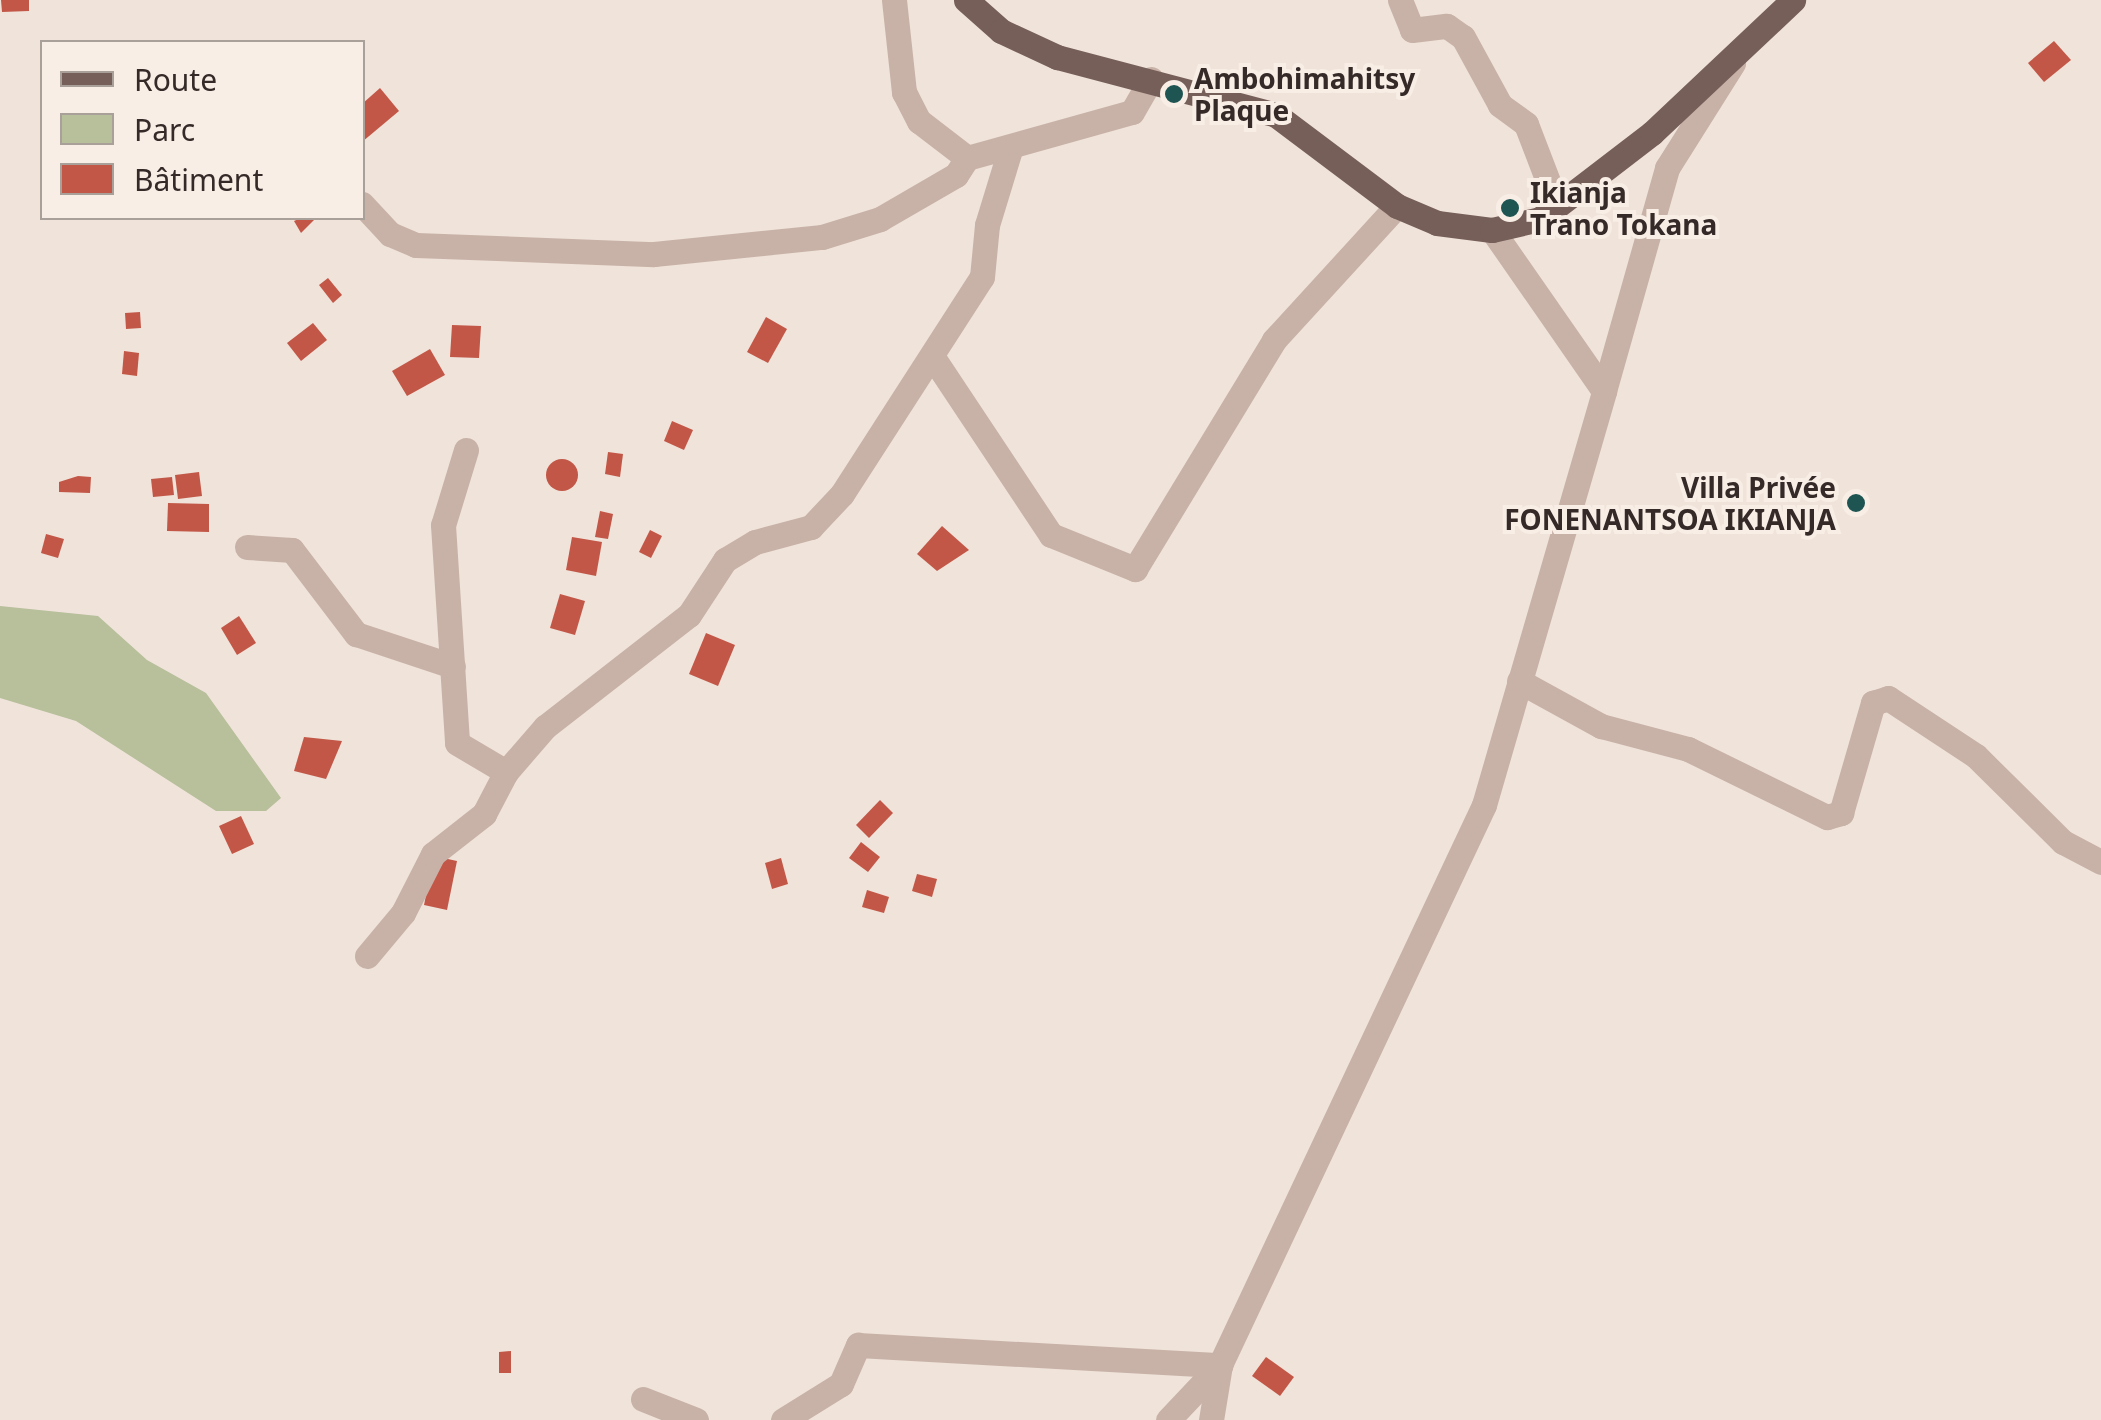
<!DOCTYPE html>
<html>
<head>
<meta charset="utf-8">
<style>
	body { margin:0 }
	#map { position:relative; width:2101px; height:1420px; overflow:hidden; background:#f0e3da; font-family:"Noto Sans",sans-serif }
	div>[style] { position:absolute }
	[style*='--x'] { left:calc(var(--x)*1px); top:calc(var(--y)*1px); width:calc(var(--w)*1px); rotate:calc(var(--a)*1deg) }
	.green>* { inset:0; background:#b7bf9b }
	.building>* { inset:0; background:#c25747 }
	.round { border-radius:50% }
	.minor>* { height:25px; margin:-12.5px; padding:0 12.5px; transform-origin:12.5px; border-radius:12.5px; background:#c8b2a7 }
	.major>* { height:25px; margin:-12.5px; padding:0 12.5px; transform-origin:12.5px; border-radius:12.5px; background:#765f59 }
	.dots>* { width:28px; height:28px; translate:-50% -50%; box-sizing:border-box; border:5px solid #f8eee6; border-radius:50% }
	span { translate:-50% -50%; white-space:nowrap; text-align:center; line-height:1.15; -webkit-text-stroke:8px #f8eee6; paint-order:stroke }
	.poi-label { font-size:28px; color:#352a27; font-weight:700 }
	.left { translate:0 -50%; text-align:left }
	.right { translate:-100% -50%; text-align:right }
	.legend { position:absolute; left:40px; top:40px; width:325px; height:180px; box-sizing:border-box; background:#f8eee6; border:2px solid #aaa09a; margin:0; padding:12px 18px; list-style:none; font-size:30px; color:#352a27 }
	.legend li { display:flex; align-items:center; gap:20px; height:50px }
	.legend b { width:50px; border:2px solid #aaa09a }
</style>
</head>
<body>
<div id="map">
	<div class="green">
		<i style="clip-path:polygon(0 606px,98px 616px,147px 660px,206px 693px,281px 798px,266px 811px,216px 811px,76px 721px,0 698px)"></i>
	</div>
	<div class="building">
		<i style="clip-path:polygon(1px 0,29px 0,29px 11px,2px 12px)"></i>
		<i style="clip-path:polygon(2054px 41px,2071px 60px,2044px 82px,2028px 63px)"></i>
		<i style="clip-path:polygon(380px 88px,399px 111px,362px 142px,362px 104px)"></i>
		<i style="clip-path:polygon(316px 218px,301px 233px,294px 221px,301px 218px)"></i>
		<i style="clip-path:polygon(328px 278px,342px 295px,333px 303px,319px 285px)"></i>
		<i style="clip-path:polygon(140px 312px,141px 328px,126px 329px,125px 313px)"></i>
		<i style="clip-path:polygon(766px 317px,787px 329px,768px 363px,747px 352px)"></i>
		<i style="clip-path:polygon(313px 323px,327px 340px,301px 361px,287px 343px)"></i>
		<i style="clip-path:polygon(452px 325px,481px 326px,479px 358px,450px 357px)"></i>
		<i style="clip-path:polygon(430px 349px,445px 375px,407px 396px,392px 371px)"></i>
		<i style="clip-path:polygon(124px 351px,139px 353px,137px 376px,122px 374px)"></i>
		<i style="clip-path:polygon(672px 421px,693px 430px,684px 450px,664px 441px)"></i>
		<i style="clip-path:polygon(608px 452px,623px 454px,620px 477px,605px 474px)"></i>
		<i class="round" style="left:546px;top:459px;width:32px;height:32px"></i>
		<i style="clip-path:polygon(199px 472px,202px 496px,178px 499px,175px 475px)"></i>
		<i style="clip-path:polygon(78px 476px,91px 477px,90px 493px,59px 492px,59px 482px)"></i>
		<i style="clip-path:polygon(172px 477px,174px 495px,153px 497px,151px 479px)"></i>
		<i style="clip-path:polygon(168px 503px,209px 504px,209px 532px,167px 531px)"></i>
		<i style="clip-path:polygon(600px 511px,613px 514px,608px 539px,595px 537px)"></i>
		<i style="clip-path:polygon(942px 526px,969px 550px,937px 571px,917px 554px)"></i>
		<i style="clip-path:polygon(650px 530px,662px 536px,651px 558px,639px 552px)"></i>
		<i style="clip-path:polygon(46px 534px,64px 539px,58px 558px,41px 553px)"></i>
		<i style="clip-path:polygon(572px 537px,602px 542px,596px 576px,566px 570px)"></i>
		<i style="clip-path:polygon(560px 594px,585px 601px,575px 635px,550px 628px)"></i>
		<i style="clip-path:polygon(239px 616px,256px 643px,237px 655px,221px 628px)"></i>
		<i style="clip-path:polygon(706px 633px,735px 645px,718px 686px,689px 674px)"></i>
		<i style="clip-path:polygon(304px 737px,342px 741px,326px 779px,294px 771px)"></i>
		<i style="clip-path:polygon(880px 800px,893px 813px,869px 838px,856px 825px)"></i>
		<i style="clip-path:polygon(241px 816px,254px 844px,232px 854px,219px 826px)"></i>
		<i style="clip-path:polygon(861px 842px,880px 857px,868px 872px,849px 858px)"></i>
		<i style="clip-path:polygon(434px 856px,457px 861px,447px 910px,424px 905px)"></i>
		<i style="clip-path:polygon(781px 858px,788px 884px,772px 889px,765px 863px)"></i>
		<i style="clip-path:polygon(917px 874px,937px 879px,932px 897px,912px 891px)"></i>
		<i style="clip-path:polygon(867px 890px,889px 897px,884px 913px,862px 907px)"></i>
		<i style="clip-path:polygon(511px 1351px,511px 1373px,499px 1373px,499px 1352px)"></i>
		<i style="clip-path:polygon(1266px 1357px,1294px 1377px,1280px 1396px,1252px 1376px)"></i>
	</div>
	<div class="minor">
		<i style="--x:894;--y:0;--w:93;--a:83.8"></i>
		<i style="--x:904;--y:92;--w:33;--a:63"></i>
		<i style="--x:919;--y:121;--w:61;--a:37.6"></i>
		<i style="--x:1400;--y:0;--w:32;--a:68"></i>
		<i style="--x:1412;--y:30;--w:35;--a:-7"></i>
		<i style="--x:1447;--y:26;--w:19;--a:35"></i>
		<i style="--x:1463;--y:37;--w:77;--a:61.4"></i>
		<i style="--x:1500;--y:105;--w:32;--a:36"></i>
		<i style="--x:1526;--y:124;--w:84;--a:69"></i>
		<i style="--x:362;--y:204;--w:41;--a:47"></i>
		<i style="--x:390;--y:234;--w:28;--a:23"></i>
		<i style="--x:416;--y:245;--w:238;--a:2.2"></i>
		<i style="--x:654;--y:254;--w:169;--a:-5.8"></i>
		<i style="--x:822;--y:237;--w:61;--a:-17.2"></i>
		<i style="--x:880;--y:219;--w:88;--a:-30.1"></i>
		<i style="--x:956;--y:175;--w:20;--a:-57"></i>
		<i style="--x:967;--y:158;--w:171;--a:-15.6"></i>
		<i style="--x:1132;--y:112;--w:38;--a:-60"></i>
		<i style="--x:932;--y:356;--w:215;--a:56.4"></i>
		<i style="--x:1051;--y:535;--w:91;--a:22"></i>
		<i style="--x:1135;--y:569;--w:268;--a:-58.7"></i>
		<i style="--x:1274;--y:340;--w:182;--a:-47.5"></i>
		<i style="--x:1604;--y:391;--w:232;--a:-74.2"></i>
		<i style="--x:1667;--y:168;--w:124;--a:-57.8"></i>
		<i style="--x:466;--y:450;--w:78;--a:107"></i>
		<i style="--x:443;--y:525;--w:218;--a:86.3"></i>
		<i style="--x:457;--y:743;--w:57;--a:30.6"></i>
		<i style="--x:506;--y:772;--w:60;--a:-49.1"></i>
		<i style="--x:545;--y:727;--w:182;--a:-37.9"></i>
		<i style="--x:689;--y:615;--w:66;--a:-56.8"></i>
		<i style="--x:725;--y:560;--w:35;--a:-31"></i>
		<i style="--x:755;--y:542;--w:58;--a:-15"></i>
		<i style="--x:811;--y:527;--w:45;--a:-46.8"></i>
		<i style="--x:842;--y:494;--w:258;--a:-57.2"></i>
		<i style="--x:982;--y:277;--w:52;--a:-84.5"></i>
		<i style="--x:987;--y:225;--w:78;--a:-73"></i>
		<i style="--x:247;--y:547;--w:45;--a:3.8"></i>
		<i style="--x:292;--y:550;--w:106;--a:52.7"></i>
		<i style="--x:356;--y:634;--w:102;--a:18.3"></i>
		<i style="--x:1519;--y:681;--w:94;--a:28.8"></i>
		<i style="--x:1601;--y:726;--w:90;--a:14.8"></i>
		<i style="--x:1688;--y:749;--w:155;--a:26.1"></i>
		<i style="--x:1827;--y:817;--w:15;--a:-16"></i>
		<i style="--x:1841;--y:813;--w:115;--a:-73.8"></i>
		<i style="--x:1873;--y:703;--w:16;--a:-18"></i>
		<i style="--x:1888;--y:698;--w:105;--a:33.4"></i>
		<i style="--x:1976;--y:756;--w:122;--a:44.7"></i>
		<i style="--x:2063;--y:842;--w:43;--a:27.8"></i>
		<i style="--x:367;--y:956;--w:56;--a:-50.1"></i>
		<i style="--x:403;--y:913;--w:66;--a:-63"></i>
		<i style="--x:433;--y:854;--w:65;--a:-38.1"></i>
		<i style="--x:484;--y:814;--w:47;--a:-62.4"></i>
		<i style="--x:643;--y:1399;--w:57;--a:21.6"></i>
		<i style="--x:783;--y:1420;--w:68;--a:-31.8"></i>
		<i style="--x:841;--y:1384;--w:43;--a:-66.4"></i>
		<i style="--x:858;--y:1345;--w:363;--a:3.2"></i>
		<i style="--x:1168;--y:1420;--w:76;--a:-46.6"></i>
		<i style="--x:1211;--y:1420;--w:56;--a:-80.7"></i>
		<i style="--x:1220;--y:1365;--w:619;--a:-64.76"></i>
		<i style="--x:1484;--y:805;--w:431;--a:-73.8"></i>
		<i style="--x:1604;--y:391;--w:196;--a:-124.8"></i>
	</div>
	<div class="major">
		<i style="--x:966;--y:0;--w:47;--a:41.5"></i>
		<i style="--x:1001;--y:31;--w:62;--a:24.9"></i>
		<i style="--x:1057;--y:57;--w:227;--a:14.8"></i>
		<i style="--x:1276;--y:115;--w:151;--a:36.9"></i>
		<i style="--x:1397;--y:206;--w:43;--a:23"></i>
		<i style="--x:1437;--y:223;--w:55;--a:7.3"></i>
		<i style="--x:1492;--y:230;--w:49;--a:-12.9"></i>
		<i style="--x:1540;--y:219;--w:141;--a:-37.5"></i>
		<i style="--x:1652;--y:133;--w:194;--a:-43.3"></i>
	</div>
	<div class="dots">
		<i style="left:1174px;top:94px;background:#1e5452"></i>
		<i style="left:1510px;top:208px;background:#1e5452"></i>
		<i style="left:1856px;top:503px;background:#1e5452"></i>
	</div>
	<div class="poi-label">
		<span class="left" style="left:1194px;top:94px">Ambohimahitsy<br>Plaque</span>
		<span class="left" style="left:1530px;top:208px">Ikianja<br>Trano Tokana</span>
		<span class="right" style="left:1836px;top:503px">Villa Privée<br>FONENANTSOA IKIANJA</span>
	</div>
	<ul class="legend">
	<li><b style="height:12px;background:#765f59"></b>Route</li>
	<li><b style="height:28px;background:#b7bf9b"></b>Parc</li>
	<li><b style="height:28px;background:#c25747"></b>Bâtiment</li>
	</ul>
</div>
</body>
</html>
